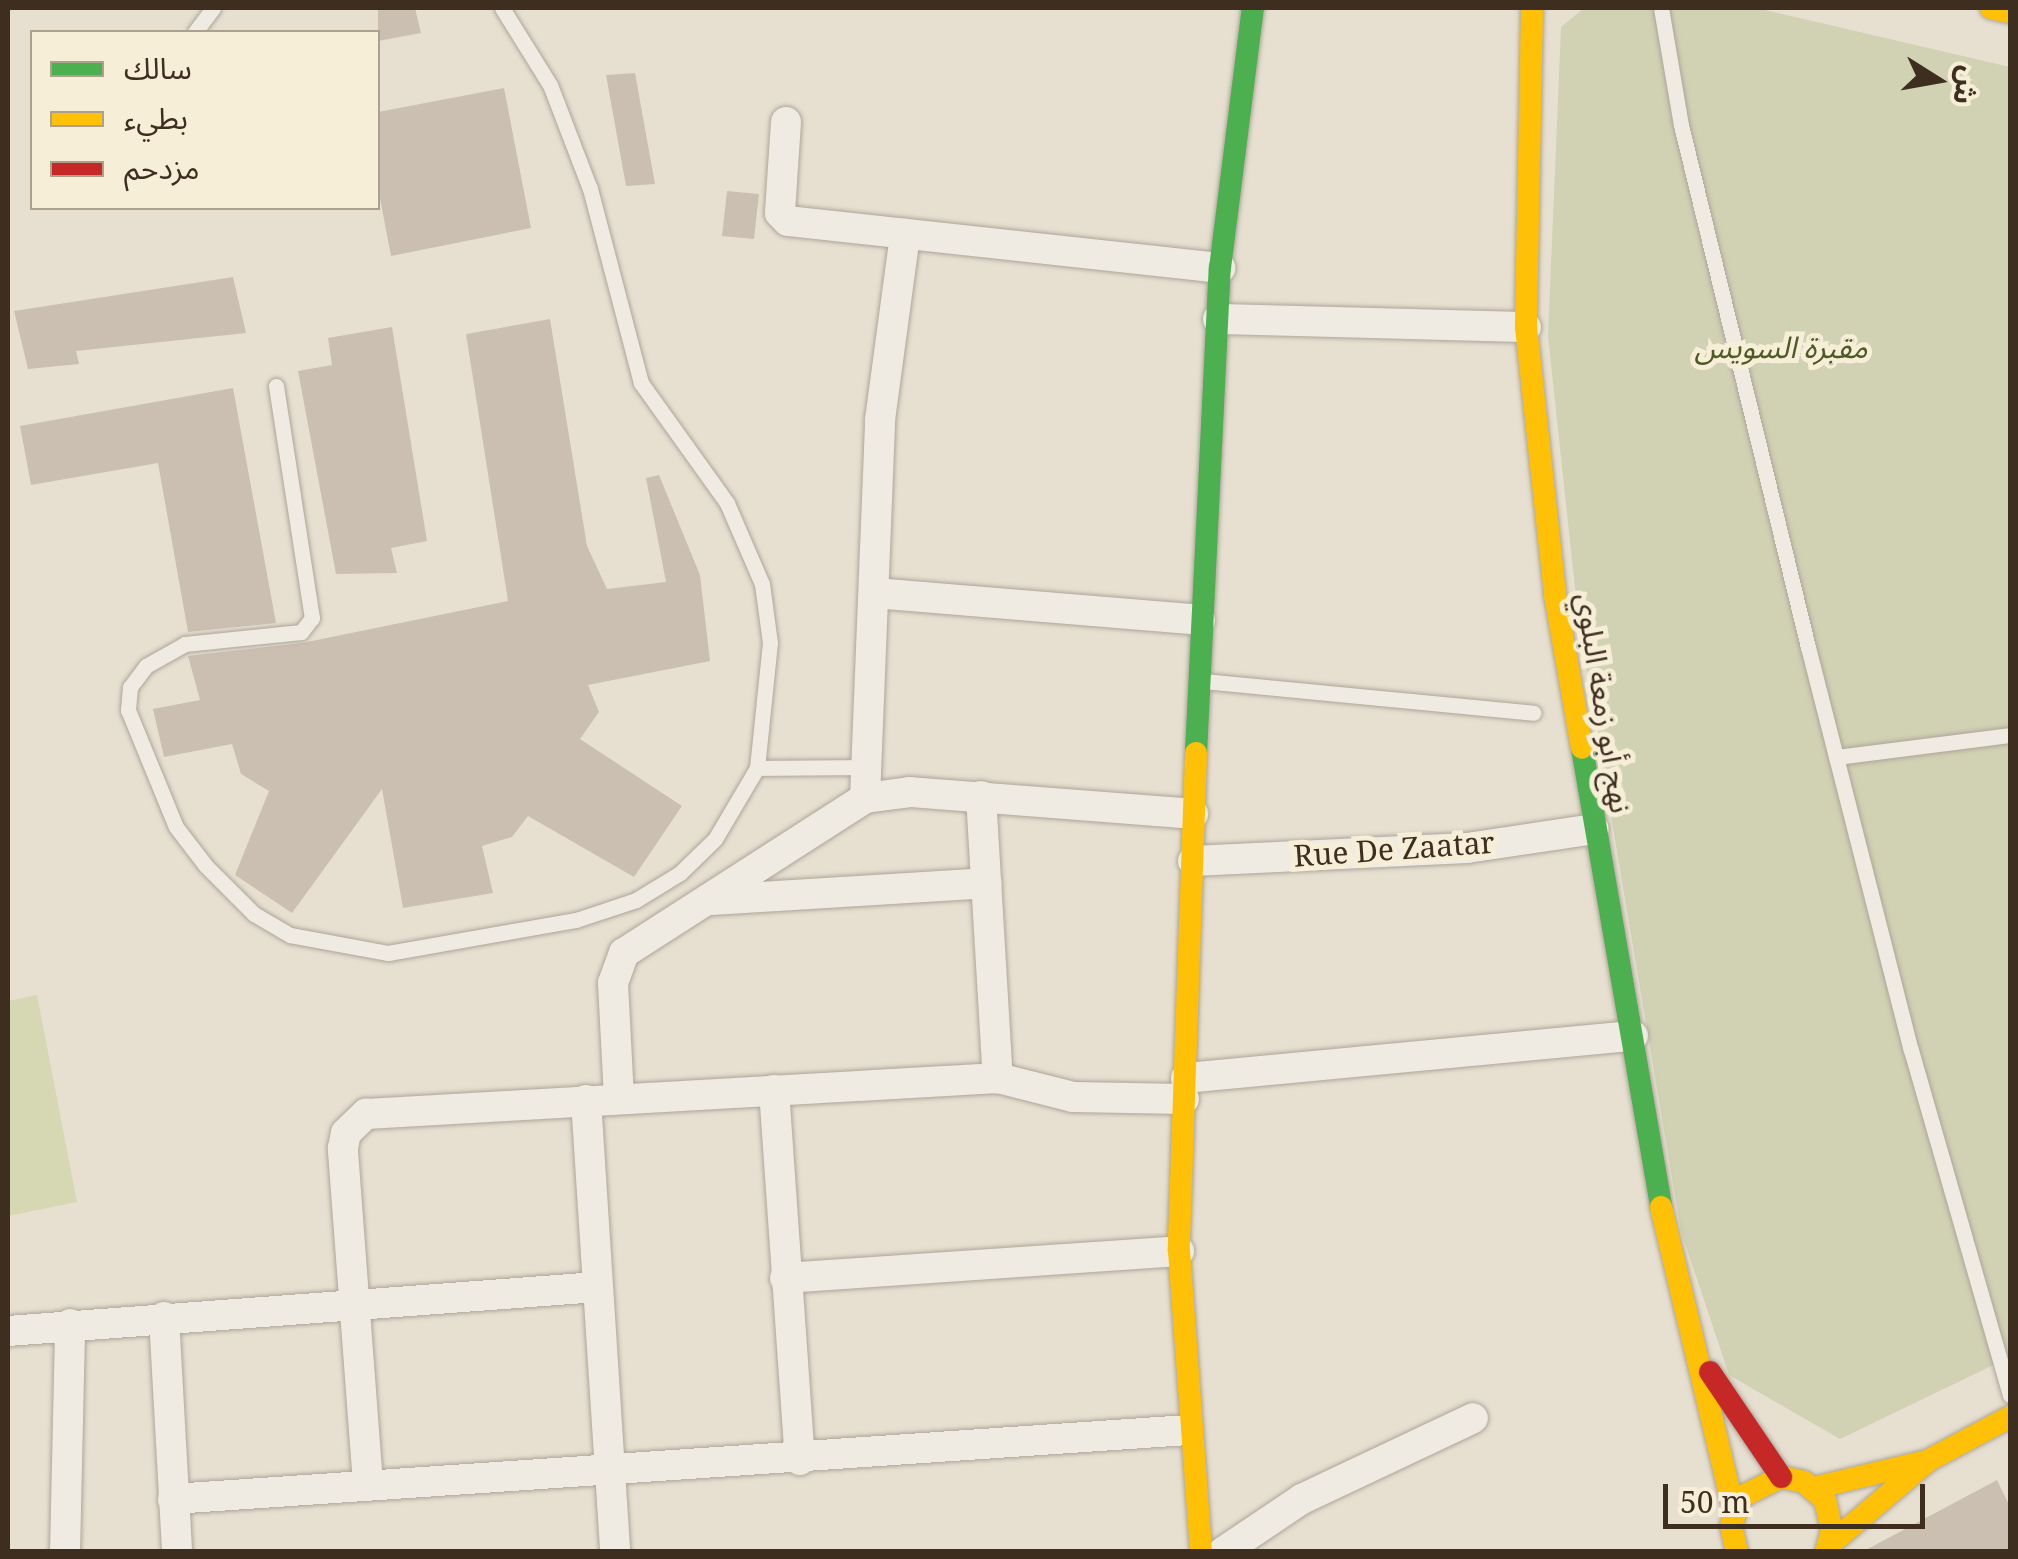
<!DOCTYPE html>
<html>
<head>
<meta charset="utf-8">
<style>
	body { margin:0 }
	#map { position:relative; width:2018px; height:1559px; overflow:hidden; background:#e7e0d1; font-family:"Noto Serif","Noto Sans Arabic",serif }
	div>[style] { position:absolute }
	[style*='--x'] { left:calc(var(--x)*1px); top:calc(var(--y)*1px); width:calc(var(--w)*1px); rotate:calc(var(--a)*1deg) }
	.green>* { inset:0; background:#d6d7b3 }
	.cemetery>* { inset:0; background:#d1d1b3 }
	.building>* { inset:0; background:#cbbfb2 }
	.roads { filter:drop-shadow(0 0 2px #ada599) drop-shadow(0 0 2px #ada599) }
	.lane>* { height:15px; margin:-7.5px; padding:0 7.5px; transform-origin:7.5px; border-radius:7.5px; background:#efebe3 }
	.street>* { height:30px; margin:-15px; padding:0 15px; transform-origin:15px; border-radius:15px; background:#efebe3 }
	.fast>* { height:22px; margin:-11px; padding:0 11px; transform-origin:11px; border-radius:11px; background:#4caf50 }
	.slow>* { height:22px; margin:-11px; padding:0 11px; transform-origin:11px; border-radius:11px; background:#ffc107 }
	.jam>* { height:22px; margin:-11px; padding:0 11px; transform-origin:11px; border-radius:11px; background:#c62828 }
	span { translate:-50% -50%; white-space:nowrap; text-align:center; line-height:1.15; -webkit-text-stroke:10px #f7eed8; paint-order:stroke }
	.park-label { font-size:30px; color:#4d5a26; font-style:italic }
	.street-label { font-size:30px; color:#3d2e20 }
	.frame { position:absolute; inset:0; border:10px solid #3d2e20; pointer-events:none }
	.legend { position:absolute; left:30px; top:30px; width:350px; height:180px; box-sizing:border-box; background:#f7eed8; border:2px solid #ada18e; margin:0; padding:12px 18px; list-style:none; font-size:30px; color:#3d2e20 }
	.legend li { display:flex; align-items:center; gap:20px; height:50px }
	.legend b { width:50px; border:2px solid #ada18e }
	.north { position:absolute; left:1888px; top:30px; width:100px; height:100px; -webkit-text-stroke:8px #f7eed8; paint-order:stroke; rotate:101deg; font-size:28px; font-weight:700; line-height:40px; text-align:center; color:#3d2e20 }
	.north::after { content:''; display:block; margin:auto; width:35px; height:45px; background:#3d2e20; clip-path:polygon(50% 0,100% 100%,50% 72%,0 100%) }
	.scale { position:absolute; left:1663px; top:1484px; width:262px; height:45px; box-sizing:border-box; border:5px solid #3d2e20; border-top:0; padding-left:12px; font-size:30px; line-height:35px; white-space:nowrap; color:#3d2e20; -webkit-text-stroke:8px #f7eed8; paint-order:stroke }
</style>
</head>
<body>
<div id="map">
	<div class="green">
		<i style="clip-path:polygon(37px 995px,77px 1202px,8px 1216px,8px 1001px)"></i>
	</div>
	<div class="cemetery">
		<i style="clip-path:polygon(1584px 8px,1756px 8px,2010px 67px,2010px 1357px,1840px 1439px,1729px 1375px,1681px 1231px,1579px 626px,1548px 336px,1561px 27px)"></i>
	</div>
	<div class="building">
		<i style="clip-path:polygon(378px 8px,415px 8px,421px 33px,378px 41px)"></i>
		<i style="clip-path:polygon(635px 73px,655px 184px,626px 186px,606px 75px)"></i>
		<i style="clip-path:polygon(504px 88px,531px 228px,391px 256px,378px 188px,378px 112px)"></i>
		<i style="clip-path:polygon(727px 191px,759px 194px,754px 239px,722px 236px)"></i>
		<i style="clip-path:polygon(233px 277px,246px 333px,76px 351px,79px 364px,28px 369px,14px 311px)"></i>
		<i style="clip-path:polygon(550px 319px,587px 546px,607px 589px,666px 582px,646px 478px,659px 475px,700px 575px,710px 661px,588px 685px,599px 712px,580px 739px,682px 806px,634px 877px,528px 816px,512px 837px,482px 846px,493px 893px,403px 908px,382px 789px,292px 913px,235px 875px,269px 791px,241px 774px,232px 744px,164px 757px,153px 709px,200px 700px,188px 656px,302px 643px,508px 601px,466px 334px)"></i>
		<i style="clip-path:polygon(392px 327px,427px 541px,391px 548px,397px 573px,336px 574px,298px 371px,332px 365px,328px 338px)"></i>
		<i style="clip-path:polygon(233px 388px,276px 623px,188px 632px,158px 463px,31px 485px,20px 426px)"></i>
		<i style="clip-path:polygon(1997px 1480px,2010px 1507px,2010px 1552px,1862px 1552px)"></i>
	</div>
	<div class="roads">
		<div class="lane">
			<i style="--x:1661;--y:8;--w:119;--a:80.3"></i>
			<i style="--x:1681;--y:125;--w:537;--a:76.33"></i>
			<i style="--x:1808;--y:647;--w:416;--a:75.7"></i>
			<i style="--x:1911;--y:1050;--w:359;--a:74"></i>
			<i style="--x:195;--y:32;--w:30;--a:-53"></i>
			<i style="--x:276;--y:386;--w:235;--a:81.2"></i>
			<i style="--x:312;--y:618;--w:18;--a:128"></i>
			<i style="--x:301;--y:632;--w:117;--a:174.1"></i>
			<i style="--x:185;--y:644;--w:45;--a:150.6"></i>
			<i style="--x:146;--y:666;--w:26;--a:127"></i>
			<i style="--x:130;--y:687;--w:23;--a:95"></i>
			<i style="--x:128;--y:710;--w:126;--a:67.7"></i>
			<i style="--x:176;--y:827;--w:49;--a:52.4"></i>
			<i style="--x:206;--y:866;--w:68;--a:45"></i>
			<i style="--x:254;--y:914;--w:42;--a:30.3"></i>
			<i style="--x:290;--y:935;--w:100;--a:10.4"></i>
			<i style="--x:388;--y:953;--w:191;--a:-10"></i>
			<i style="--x:576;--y:920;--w:63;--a:-18.4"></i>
			<i style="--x:636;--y:900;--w:52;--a:-31.5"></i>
			<i style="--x:680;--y:873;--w:49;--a:-44.2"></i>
			<i style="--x:715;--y:839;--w:82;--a:-59.4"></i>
			<i style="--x:757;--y:768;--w:126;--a:-84.1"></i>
			<i style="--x:770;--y:643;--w:60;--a:-97.7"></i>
			<i style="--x:762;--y:584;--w:88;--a:-113.4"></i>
			<i style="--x:727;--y:503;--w:148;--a:-125.6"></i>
			<i style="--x:641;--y:383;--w:201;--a:-104.7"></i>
			<i style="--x:590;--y:189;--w:111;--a:-111"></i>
			<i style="--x:550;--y:85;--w:91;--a:-121.9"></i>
			<i style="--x:1203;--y:681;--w:332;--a:5.5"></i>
			<i style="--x:1836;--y:757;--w:175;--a:-7.2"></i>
			<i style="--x:757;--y:768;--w:106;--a:-0.5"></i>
		</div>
		<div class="street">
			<i style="--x:786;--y:122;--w:91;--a:93.8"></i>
			<i style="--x:780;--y:213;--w:11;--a:45"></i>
			<i style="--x:788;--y:221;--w:435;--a:6.2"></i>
			<i style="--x:1218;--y:319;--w:308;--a:1.5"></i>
			<i style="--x:874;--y:593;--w:327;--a:4.7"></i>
			<i style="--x:981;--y:796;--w:283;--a:86.6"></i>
			<i style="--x:865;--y:798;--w:378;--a:-87.7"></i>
			<i style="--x:880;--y:420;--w:188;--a:-82.3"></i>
			<i style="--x:1193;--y:861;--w:274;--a:-2.7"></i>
			<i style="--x:1467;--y:848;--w:128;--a:-8.5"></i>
			<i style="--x:710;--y:900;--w:277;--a:-3.5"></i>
			<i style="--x:1186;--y:1078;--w:449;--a:-5.4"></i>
			<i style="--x:774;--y:1090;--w:371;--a:86"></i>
			<i style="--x:619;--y:1098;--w:115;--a:-93"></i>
			<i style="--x:613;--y:983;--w:32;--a:-70"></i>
			<i style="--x:624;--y:953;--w:287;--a:-32.7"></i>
			<i style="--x:865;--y:798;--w:45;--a:-7.6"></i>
			<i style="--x:910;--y:792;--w:284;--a:4.4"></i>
			<i style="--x:586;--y:1100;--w:453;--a:86.3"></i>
			<i style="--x:785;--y:1278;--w:395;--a:-3.9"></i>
			<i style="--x:164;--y:1317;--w:235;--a:86.8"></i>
			<i style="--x:8;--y:1331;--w:591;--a:-4.27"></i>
			<i style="--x:368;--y:1484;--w:337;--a:-94.3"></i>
			<i style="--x:343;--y:1148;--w:15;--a:-79"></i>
			<i style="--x:346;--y:1133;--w:28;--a:-44"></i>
			<i style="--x:366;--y:1114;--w:633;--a:-3.26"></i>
			<i style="--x:998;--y:1078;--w:77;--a:14.2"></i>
			<i style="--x:1073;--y:1097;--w:111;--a:1"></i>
			<i style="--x:173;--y:1499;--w:1017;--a:-3.89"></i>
			<i style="--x:65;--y:1552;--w:228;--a:-88.7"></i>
			<i style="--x:1223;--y:1552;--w:95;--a:-33.9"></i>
			<i style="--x:1302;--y:1499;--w:189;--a:-25.3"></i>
		</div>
		<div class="fast">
			<i style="--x:1582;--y:748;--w:466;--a:80.2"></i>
			<i style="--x:1196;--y:753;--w:486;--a:-87.2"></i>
			<i style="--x:1220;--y:268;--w:262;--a:-82.8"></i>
		</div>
		<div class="slow">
			<i style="--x:1532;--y:8;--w:319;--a:91.1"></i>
			<i style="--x:1526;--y:327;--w:270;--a:83.8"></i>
			<i style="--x:1555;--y:595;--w:155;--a:80"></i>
			<i style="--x:1991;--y:8;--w:19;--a:12"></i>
			<i style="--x:1196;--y:753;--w:498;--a:92"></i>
			<i style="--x:1179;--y:1251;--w:302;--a:85.8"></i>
			<i style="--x:1661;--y:1207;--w:313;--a:76.5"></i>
			<i style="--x:1814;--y:1488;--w:111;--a:-13.5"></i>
			<i style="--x:1829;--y:1545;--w:131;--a:-40.4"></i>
			<i style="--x:1929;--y:1460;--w:92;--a:-28"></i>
			<i style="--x:1737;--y:1552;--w:27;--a:-103"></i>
			<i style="--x:1731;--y:1526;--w:31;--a:-71"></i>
			<i style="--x:1741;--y:1497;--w:45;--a:-26.6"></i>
			<i style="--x:1781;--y:1477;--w:24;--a:12"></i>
			<i style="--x:1804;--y:1482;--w:28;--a:41"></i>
			<i style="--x:1825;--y:1500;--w:31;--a:77"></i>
			<i style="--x:1832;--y:1530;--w:23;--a:105"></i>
		</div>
		<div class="jam">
			<i style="--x:1710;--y:1372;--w:127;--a:55.9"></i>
		</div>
	</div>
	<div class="park-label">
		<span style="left:1781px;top:347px">مقبرة السويس</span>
	</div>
	<div class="street-label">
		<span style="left:1604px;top:703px;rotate:81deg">نهج أبو زمعة البلوي</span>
		<span style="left:1394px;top:849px;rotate:-4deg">Rue De Zaatar</span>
	</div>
	<div class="frame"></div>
	<ul class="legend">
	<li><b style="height:12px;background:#4caf50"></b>سالك</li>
	<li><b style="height:12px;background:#ffc107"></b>بطيء</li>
	<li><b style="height:12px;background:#c62828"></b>مزدحم</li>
	</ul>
	<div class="north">ش</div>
	<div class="scale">50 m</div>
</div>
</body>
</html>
